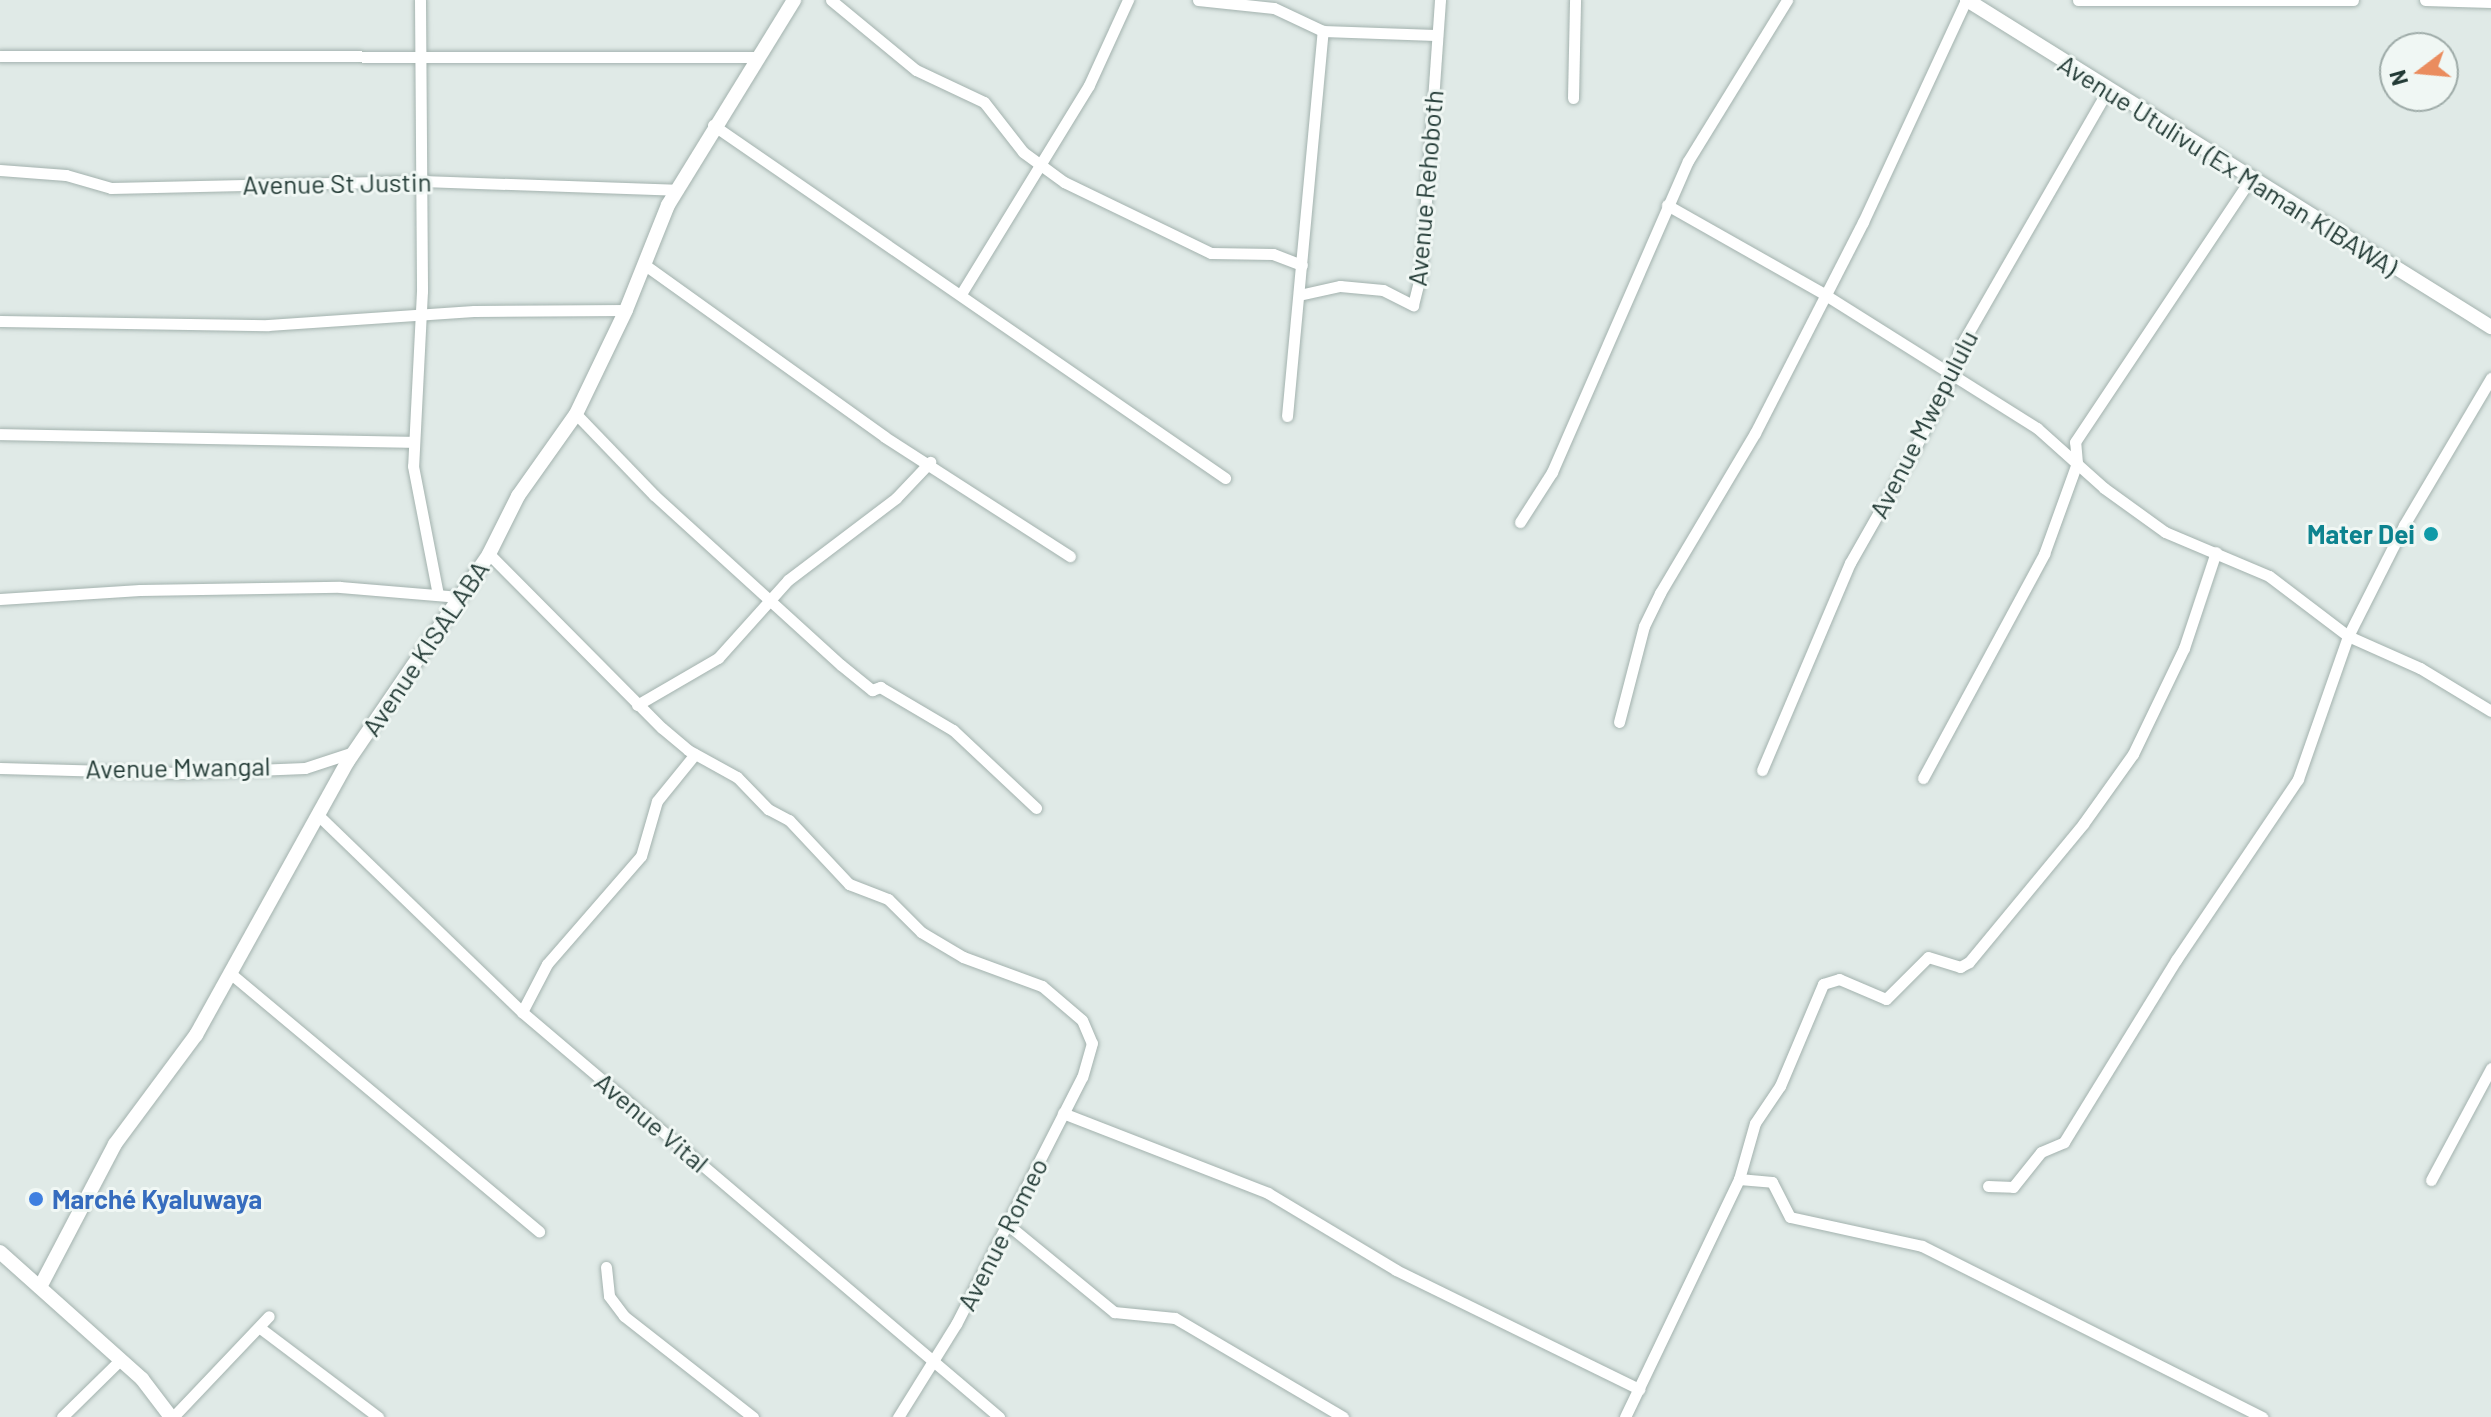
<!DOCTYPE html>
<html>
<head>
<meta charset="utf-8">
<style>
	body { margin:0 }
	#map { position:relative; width:2491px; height:1417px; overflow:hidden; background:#e0eae7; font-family:Barlow,sans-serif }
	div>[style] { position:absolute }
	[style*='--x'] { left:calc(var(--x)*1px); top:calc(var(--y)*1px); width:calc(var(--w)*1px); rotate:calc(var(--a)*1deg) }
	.roads { filter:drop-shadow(0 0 2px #a3b2ae) drop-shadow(0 0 2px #a3b2ae) }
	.minor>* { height:11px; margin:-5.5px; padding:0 5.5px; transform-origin:5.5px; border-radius:5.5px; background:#fff }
	.tertiary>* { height:14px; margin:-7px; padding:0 7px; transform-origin:7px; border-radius:7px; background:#fff }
	.dots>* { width:22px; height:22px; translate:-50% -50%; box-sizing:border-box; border:4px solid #f0f7f4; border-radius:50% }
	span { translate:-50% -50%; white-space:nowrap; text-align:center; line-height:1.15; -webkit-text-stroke:6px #f0f7f4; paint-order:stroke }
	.street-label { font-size:26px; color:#223a35 }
	.culture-label { font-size:26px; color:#0d838f; font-weight:700 }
	.right { translate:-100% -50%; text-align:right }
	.shop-label { font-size:26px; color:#366cbe; font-weight:700 }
	.left { translate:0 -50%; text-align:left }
	.north { position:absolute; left:2379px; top:32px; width:80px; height:80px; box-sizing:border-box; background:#f0f7f4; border:2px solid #9eaba8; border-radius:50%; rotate:254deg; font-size:22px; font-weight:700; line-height:32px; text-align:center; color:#223a35 }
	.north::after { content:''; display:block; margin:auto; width:28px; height:36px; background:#ea8c5e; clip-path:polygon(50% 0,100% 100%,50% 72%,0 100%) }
</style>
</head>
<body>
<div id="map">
	<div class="roads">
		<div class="minor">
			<i style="--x:420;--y:0;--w:291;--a:89.6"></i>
			<i style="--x:422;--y:291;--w:175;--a:92.9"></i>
			<i style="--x:413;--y:466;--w:131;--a:79"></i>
			<i style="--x:831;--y:0;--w:110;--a:39.5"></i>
			<i style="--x:916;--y:70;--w:75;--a:25.2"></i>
			<i style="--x:984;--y:102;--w:63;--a:52"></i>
			<i style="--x:1023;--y:152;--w:51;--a:36.2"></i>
			<i style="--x:1064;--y:182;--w:163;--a:25.8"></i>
			<i style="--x:1211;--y:253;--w:62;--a:0.9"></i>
			<i style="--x:1273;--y:254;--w:31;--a:21"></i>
			<i style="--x:1198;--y:0;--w:76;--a:6"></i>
			<i style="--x:1274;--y:8;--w:54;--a:25.1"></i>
			<i style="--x:1323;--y:31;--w:112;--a:2"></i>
			<i style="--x:2078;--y:0;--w:275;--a:0"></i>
			<i style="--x:2425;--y:0;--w:66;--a:1.7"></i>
			<i style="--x:0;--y:56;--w:755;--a:0.08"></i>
			<i style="--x:1573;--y:98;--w:98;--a:-88.8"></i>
			<i style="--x:713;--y:125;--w:622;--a:34.58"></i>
			<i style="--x:0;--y:170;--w:66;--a:4.3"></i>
			<i style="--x:66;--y:175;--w:47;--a:16.1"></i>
			<i style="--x:111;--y:188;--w:311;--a:-1.3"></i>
			<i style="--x:422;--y:181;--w:254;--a:2"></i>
			<i style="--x:1667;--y:205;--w:180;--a:29.5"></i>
			<i style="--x:1824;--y:294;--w:252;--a:32.2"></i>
			<i style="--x:2037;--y:428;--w:90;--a:41.8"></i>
			<i style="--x:2104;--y:488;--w:75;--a:35.8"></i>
			<i style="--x:2165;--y:532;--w:113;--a:22.9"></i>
			<i style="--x:2269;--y:576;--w:99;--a:37.2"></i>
			<i style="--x:2348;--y:636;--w:79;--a:24"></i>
			<i style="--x:2420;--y:668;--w:83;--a:31.2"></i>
			<i style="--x:645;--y:265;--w:295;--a:35.6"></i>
			<i style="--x:885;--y:437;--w:220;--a:32.8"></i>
			<i style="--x:961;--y:294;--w:245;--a:-58.5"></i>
			<i style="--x:1089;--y:85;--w:94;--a:-65.4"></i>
			<i style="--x:1299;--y:295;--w:42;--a:-12.4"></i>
			<i style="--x:1340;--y:286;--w:43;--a:5.3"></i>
			<i style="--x:1383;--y:290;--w:34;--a:27"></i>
			<i style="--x:1413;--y:305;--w:34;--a:-76"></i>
			<i style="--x:1421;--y:272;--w:273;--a:-86"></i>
			<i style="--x:0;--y:321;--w:268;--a:0.9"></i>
			<i style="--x:268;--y:325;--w:206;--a:-3.9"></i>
			<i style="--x:474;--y:311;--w:152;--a:-0.4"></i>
			<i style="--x:576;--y:414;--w:112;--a:46.1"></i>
			<i style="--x:654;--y:495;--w:253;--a:42.3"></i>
			<i style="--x:841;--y:665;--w:40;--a:39"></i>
			<i style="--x:872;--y:690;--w:9;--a:-21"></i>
			<i style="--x:880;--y:687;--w:85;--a:30.5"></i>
			<i style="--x:953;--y:730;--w:114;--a:43.2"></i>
			<i style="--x:1287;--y:416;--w:387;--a:-84.7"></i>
			<i style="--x:0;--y:434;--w:414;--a:1.1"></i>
			<i style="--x:1520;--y:522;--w:59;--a:-57.4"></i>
			<i style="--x:1552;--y:472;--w:339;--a:-66.4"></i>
			<i style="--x:1688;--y:161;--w:189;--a:-58.4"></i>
			<i style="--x:489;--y:554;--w:245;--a:45.2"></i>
			<i style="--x:662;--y:728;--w:34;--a:40"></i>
			<i style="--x:688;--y:750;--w:56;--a:28.9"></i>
			<i style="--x:737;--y:777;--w:45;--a:45.9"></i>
			<i style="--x:768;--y:809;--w:24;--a:28"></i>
			<i style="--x:789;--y:820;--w:88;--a:46.8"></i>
			<i style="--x:849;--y:884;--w:42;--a:21"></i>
			<i style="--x:888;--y:899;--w:47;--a:45"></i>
			<i style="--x:921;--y:932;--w:49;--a:30.8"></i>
			<i style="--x:963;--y:957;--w:84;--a:20.2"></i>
			<i style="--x:1042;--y:986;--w:52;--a:40.4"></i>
			<i style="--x:1082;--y:1020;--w:25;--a:67"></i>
			<i style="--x:1092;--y:1043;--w:35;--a:106"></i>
			<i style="--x:1082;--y:1077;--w:277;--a:117"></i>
			<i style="--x:956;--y:1324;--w:110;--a:121.9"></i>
			<i style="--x:0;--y:599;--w:140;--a:-3.7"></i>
			<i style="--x:140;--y:590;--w:200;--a:-0.9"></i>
			<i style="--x:340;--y:587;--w:120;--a:4.8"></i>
			<i style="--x:637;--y:705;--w:94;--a:-30.1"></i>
			<i style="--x:718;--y:658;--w:105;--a:-48.1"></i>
			<i style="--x:788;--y:580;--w:136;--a:-37.2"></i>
			<i style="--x:896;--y:498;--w:50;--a:-46.6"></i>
			<i style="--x:1619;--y:722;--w:99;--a:-75.4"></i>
			<i style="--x:1644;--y:626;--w:37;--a:-64"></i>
			<i style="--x:1660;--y:593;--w:186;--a:-59.3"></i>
			<i style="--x:1755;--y:433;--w:237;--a:-62.9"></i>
			<i style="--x:1863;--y:222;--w:245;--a:-65.1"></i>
			<i style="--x:0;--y:768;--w:181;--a:1.6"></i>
			<i style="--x:181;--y:773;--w:124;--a:-2.3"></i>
			<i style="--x:305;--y:768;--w:52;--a:-18.1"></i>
			<i style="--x:1762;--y:770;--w:225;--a:-67"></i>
			<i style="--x:1850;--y:563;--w:125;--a:-60.4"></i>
			<i style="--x:1912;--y:454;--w:88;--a:-62.9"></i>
			<i style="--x:1952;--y:376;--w:30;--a:-75"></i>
			<i style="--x:1960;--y:347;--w:295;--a:-60.1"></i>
			<i style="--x:1923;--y:778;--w:255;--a:-61.6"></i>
			<i style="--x:2044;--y:554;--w:97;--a:-70.1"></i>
			<i style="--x:2077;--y:463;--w:21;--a:-95"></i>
			<i style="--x:2075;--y:442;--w:315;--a:-56.3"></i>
			<i style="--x:317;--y:814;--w:285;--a:44"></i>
			<i style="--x:522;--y:1012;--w:626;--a:40.33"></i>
			<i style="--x:230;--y:973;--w:403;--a:39.9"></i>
			<i style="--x:522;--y:1012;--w:54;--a:-62.5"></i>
			<i style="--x:547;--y:964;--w:143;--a:-49"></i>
			<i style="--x:641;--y:856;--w:57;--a:-73.8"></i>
			<i style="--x:657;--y:801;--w:60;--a:-51"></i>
			<i style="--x:1063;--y:1113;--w:220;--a:21.3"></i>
			<i style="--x:1268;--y:1193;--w:149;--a:31"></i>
			<i style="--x:1396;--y:1270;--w:271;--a:26.1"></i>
			<i style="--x:1739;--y:1179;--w:33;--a:5"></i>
			<i style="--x:1772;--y:1182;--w:39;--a:63"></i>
			<i style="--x:1790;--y:1217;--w:135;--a:12.4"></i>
			<i style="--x:1922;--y:1246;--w:381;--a:26.7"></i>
			<i style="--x:2431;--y:1180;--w:127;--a:-61.8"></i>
			<i style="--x:1988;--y:1186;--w:25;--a:2"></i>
			<i style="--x:2013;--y:1187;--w:45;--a:-51.3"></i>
			<i style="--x:2041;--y:1152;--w:25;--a:-23"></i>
			<i style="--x:2064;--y:1142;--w:214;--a:-58.4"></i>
			<i style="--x:2176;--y:960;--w:218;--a:-56"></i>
			<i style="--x:2298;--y:779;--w:151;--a:-70.7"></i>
			<i style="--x:2348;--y:636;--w:124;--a:-63.2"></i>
			<i style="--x:2404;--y:525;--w:171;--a:-59.4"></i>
			<i style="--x:1007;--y:1224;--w:139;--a:39.4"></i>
			<i style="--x:1114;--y:1312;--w:61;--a:5.6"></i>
			<i style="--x:1175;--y:1318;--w:195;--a:30.5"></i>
			<i style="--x:606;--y:1267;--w:29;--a:84"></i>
			<i style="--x:609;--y:1296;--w:25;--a:53"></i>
			<i style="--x:624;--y:1316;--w:164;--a:38.1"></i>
			<i style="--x:260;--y:1328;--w:148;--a:37"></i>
			<i style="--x:62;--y:1417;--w:83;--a:-44.5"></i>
			<i style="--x:173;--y:1417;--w:139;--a:-46.5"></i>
			<i style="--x:1625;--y:1417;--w:264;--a:-64.4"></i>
			<i style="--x:1739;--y:1179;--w:58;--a:-74.1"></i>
			<i style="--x:1755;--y:1123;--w:45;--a:-56"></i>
			<i style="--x:1780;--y:1086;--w:111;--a:-67.1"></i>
			<i style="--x:1823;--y:984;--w:17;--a:-17"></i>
			<i style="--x:1839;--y:979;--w:51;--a:23.1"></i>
			<i style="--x:1886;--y:999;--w:59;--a:-45"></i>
			<i style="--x:1928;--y:957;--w:34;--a:17"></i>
			<i style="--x:1960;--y:967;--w:10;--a:-29"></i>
			<i style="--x:1969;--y:962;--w:179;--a:-50.4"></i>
			<i style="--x:2083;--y:824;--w:86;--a:-54.5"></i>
			<i style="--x:2133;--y:754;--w:118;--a:-64.3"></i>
			<i style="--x:2184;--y:648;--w:101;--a:-71.6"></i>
		</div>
		<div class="tertiary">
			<i style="--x:1967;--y:0;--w:618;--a:31.97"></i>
			<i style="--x:0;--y:1252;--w:191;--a:41.8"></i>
			<i style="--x:142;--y:1379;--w:48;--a:52.7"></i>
			<i style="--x:40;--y:1287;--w:161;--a:-62.3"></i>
			<i style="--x:115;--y:1144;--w:136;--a:-53.4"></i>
			<i style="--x:196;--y:1035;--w:313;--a:-61"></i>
			<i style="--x:348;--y:761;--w:250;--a:-55.7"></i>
			<i style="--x:489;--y:554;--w:65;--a:-63.4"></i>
			<i style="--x:518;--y:496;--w:100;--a:-54.7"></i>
			<i style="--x:576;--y:414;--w:115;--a:-64.3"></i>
			<i style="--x:626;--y:310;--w:113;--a:-68.2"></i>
			<i style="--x:668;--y:205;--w:241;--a:-58.4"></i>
		</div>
	</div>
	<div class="dots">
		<i style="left:2431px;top:534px;background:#0f9aa8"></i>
		<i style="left:36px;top:1199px;background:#3f7fe0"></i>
	</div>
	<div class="street-label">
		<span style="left:2228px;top:165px;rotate:32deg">Avenue Utulivu (Ex Maman KIBAWA)</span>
		<span style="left:337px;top:183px;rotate:-1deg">Avenue St Justin</span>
		<span style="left:1425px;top:188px;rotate:-85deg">Avenue Rehoboth</span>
		<span style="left:1923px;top:424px;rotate:-63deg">Avenue Mwepululu</span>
		<span style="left:425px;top:648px;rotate:-56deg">Avenue KISALABA</span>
		<span style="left:178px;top:767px;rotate:-1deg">Avenue Mwangal</span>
		<span style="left:652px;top:1122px;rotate:40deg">Avenue Vital</span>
		<span style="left:1002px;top:1234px;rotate:-63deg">Avenue Romeo</span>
	</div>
	<div class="culture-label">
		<span class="right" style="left:2415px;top:534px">Mater Dei</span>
	</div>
	<div class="shop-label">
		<span class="left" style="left:52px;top:1199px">Marché Kyaluwaya</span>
	</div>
	<div class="north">N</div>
</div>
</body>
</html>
